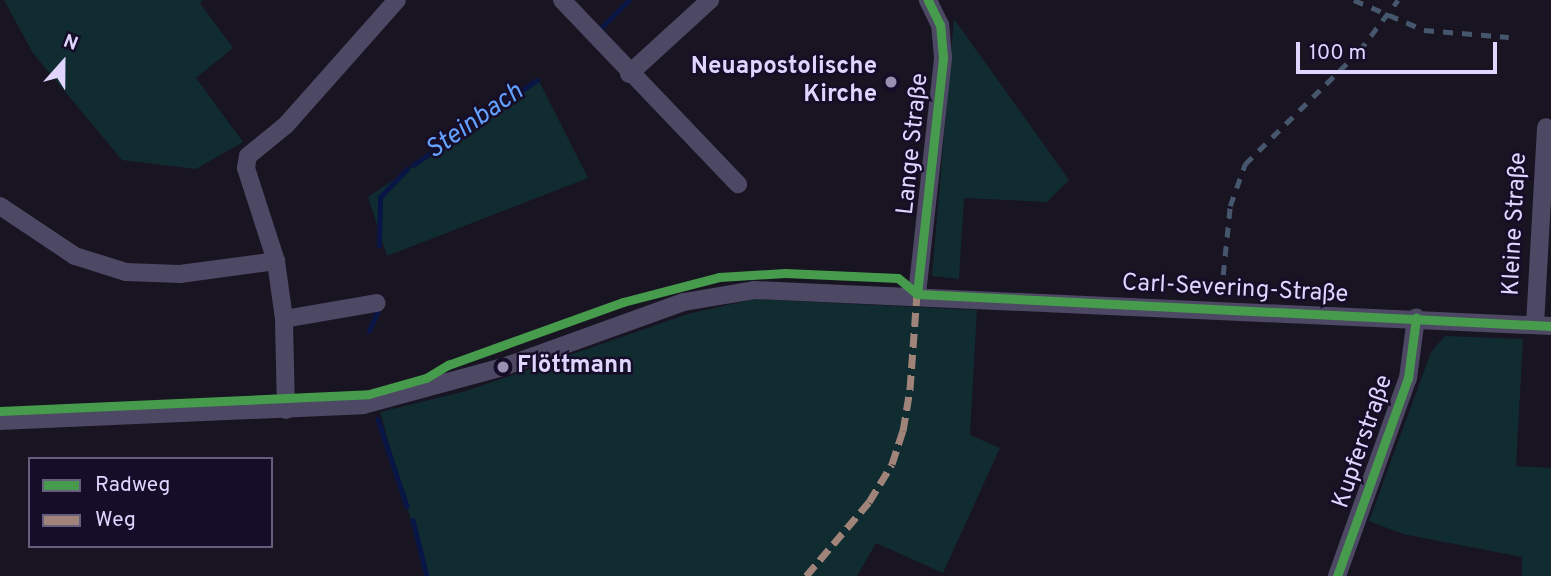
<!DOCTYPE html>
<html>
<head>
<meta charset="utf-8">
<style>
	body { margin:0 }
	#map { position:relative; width:1551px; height:576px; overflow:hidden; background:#181422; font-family:Overpass,sans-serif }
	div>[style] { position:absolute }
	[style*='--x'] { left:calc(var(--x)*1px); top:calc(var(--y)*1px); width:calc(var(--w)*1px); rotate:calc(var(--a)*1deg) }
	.green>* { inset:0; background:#112c31 }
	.stream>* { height:4.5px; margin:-2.25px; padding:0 2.25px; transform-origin:2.25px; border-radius:2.25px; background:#081545 }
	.minor>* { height:18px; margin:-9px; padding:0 9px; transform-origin:9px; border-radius:9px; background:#4d4863 }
	.rail>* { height:4.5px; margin-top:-2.25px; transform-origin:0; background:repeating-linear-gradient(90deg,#46566d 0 10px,transparent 0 19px) }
	.quiet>* { height:7px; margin-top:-3.5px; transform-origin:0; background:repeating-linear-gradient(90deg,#a18479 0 14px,transparent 0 21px) }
	.cycleway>* { height:9px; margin:-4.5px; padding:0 4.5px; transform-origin:4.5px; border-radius:4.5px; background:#469c4c }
	.dots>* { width:19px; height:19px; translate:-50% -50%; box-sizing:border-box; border:4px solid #160e28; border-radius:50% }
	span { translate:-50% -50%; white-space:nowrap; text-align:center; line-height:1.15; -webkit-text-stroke:5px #160e28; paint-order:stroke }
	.poi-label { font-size:24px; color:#dfd5ff; font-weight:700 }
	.right { translate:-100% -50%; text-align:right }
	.left { translate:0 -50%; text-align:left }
	.street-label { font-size:24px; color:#dfd5ff }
	.water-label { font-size:26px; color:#63a2ff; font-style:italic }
	.legend { position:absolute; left:28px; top:457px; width:245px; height:91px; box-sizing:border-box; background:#160e28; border:2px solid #665e7e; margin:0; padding:9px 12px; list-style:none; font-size:21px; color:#dfd5ff }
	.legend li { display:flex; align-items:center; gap:14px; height:35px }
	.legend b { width:35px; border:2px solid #665e7e }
	.north { position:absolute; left:28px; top:28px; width:70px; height:70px; -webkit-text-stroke:5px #160e28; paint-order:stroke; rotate:21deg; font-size:19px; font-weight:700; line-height:28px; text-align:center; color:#dfd5ff }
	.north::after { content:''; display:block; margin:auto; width:24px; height:32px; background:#dfd5ff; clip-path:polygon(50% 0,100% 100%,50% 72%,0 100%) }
	.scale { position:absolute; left:1296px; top:42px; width:201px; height:32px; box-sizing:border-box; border:4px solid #dfd5ff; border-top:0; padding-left:9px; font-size:21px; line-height:24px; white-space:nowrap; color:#dfd5ff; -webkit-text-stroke:5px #160e28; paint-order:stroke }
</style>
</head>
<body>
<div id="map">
	<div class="green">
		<i style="clip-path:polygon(4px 0,203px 0,200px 3px,233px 48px,196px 78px,243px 142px,196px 169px,122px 160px,33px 53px)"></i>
		<i style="clip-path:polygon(954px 19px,1069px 180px,1047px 202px,964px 198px,959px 279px,932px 276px)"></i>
		<i style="clip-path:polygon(539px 81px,588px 178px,387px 256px,368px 197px)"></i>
		<i style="clip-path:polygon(754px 299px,977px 310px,970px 435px,1000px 448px,943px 573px,876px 543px,857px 576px,427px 576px,380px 412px,466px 391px,688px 314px)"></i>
		<i style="clip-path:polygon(1445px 336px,1523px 339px,1516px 466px,1551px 468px,1551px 576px,1522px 576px,1522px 557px,1403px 534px,1369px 521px,1431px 352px)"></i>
	</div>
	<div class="stream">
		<i style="--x:600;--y:29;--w:41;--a:-45"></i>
		<i style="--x:413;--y:165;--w:150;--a:-34.4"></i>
		<i style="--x:379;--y:246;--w:49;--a:-88.8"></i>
		<i style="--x:380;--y:197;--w:39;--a:-46"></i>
		<i style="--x:369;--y:331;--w:24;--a:-66"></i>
		<i style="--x:378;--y:419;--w:92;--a:71.6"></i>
		<i style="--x:413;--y:520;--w:58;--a:76"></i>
	</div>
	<div class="minor">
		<i style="--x:562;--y:0;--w:255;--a:46.3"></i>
		<i style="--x:629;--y:74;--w:110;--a:-42.4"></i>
		<i style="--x:0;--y:206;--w:90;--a:33.7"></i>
		<i style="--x:75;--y:256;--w:53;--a:17.4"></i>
		<i style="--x:126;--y:272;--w:54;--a:2.1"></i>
		<i style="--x:180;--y:274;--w:97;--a:-7.7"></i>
		<i style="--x:917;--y:294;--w:238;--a:-83.7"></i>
		<i style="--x:943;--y:57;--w:32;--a:-95"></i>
		<i style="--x:940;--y:25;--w:28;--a:-116"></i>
		<i style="--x:284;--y:319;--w:94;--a:-9.8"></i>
		<i style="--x:1535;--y:325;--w:198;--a:-86.8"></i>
		<i style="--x:286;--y:410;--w:91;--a:-91.3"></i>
		<i style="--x:284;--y:319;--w:59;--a:-97.9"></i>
		<i style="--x:276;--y:261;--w:98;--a:-107.9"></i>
		<i style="--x:246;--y:168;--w:12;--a:-81"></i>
		<i style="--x:248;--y:156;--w:49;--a:-39.2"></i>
		<i style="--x:286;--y:125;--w:167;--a:-48.4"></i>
		<i style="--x:0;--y:421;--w:363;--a:-2.5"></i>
		<i style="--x:363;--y:405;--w:145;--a:-15.2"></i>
		<i style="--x:503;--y:367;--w:192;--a:-19.8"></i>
		<i style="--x:684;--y:302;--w:71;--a:-9.7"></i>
		<i style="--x:754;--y:290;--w:798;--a:2.59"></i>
		<i style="--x:1337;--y:576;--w:210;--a:-70.3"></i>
		<i style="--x:1408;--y:378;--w:61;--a:-82.4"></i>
	</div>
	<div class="rail">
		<i style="--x:1354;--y:0;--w:76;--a:23.2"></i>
		<i style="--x:1424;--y:30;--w:85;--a:4.7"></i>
		<i style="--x:1223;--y:275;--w:69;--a:-84.2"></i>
		<i style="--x:1230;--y:206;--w:45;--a:-70.3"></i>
		<i style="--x:1245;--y:164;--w:161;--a:-44.7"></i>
		<i style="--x:1359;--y:51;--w:64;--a:-52.6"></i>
	</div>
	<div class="quiet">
		<i style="--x:806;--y:576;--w:97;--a:-49.6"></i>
		<i style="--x:869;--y:502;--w:44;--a:-58.8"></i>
		<i style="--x:892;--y:464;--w:35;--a:-72"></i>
		<i style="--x:903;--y:431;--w:43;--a:-80.5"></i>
		<i style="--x:910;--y:389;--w:95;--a:-85.8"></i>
		<i style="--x:917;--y:294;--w:5;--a:-143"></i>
	</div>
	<div class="cycleway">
		<i style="--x:917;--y:294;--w:635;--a:2.89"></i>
		<i style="--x:917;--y:294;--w:238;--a:-83.7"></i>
		<i style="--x:943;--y:57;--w:32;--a:-95"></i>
		<i style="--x:940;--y:25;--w:28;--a:-116"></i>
		<i style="--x:0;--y:411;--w:369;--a:-2.6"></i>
		<i style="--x:369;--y:394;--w:59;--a:-15.7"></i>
		<i style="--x:426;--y:378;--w:26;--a:-31"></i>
		<i style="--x:448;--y:365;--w:186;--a:-19.8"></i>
		<i style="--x:623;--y:302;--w:99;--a:-14.6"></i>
		<i style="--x:719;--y:277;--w:66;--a:-3.5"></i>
		<i style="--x:785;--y:273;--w:113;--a:2.5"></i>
		<i style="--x:898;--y:278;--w:25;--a:40"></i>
		<i style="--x:1337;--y:576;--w:210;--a:-70.3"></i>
		<i style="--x:1408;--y:378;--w:61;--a:-82.4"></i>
	</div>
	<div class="dots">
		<i style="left:891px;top:82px;background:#9991b2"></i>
		<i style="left:503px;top:367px;background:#9991b2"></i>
	</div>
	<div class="poi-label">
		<span class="right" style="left:877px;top:82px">Neuapostolische<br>Kirche</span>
		<span class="left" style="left:517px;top:367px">Flöttmann</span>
	</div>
	<div class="street-label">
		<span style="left:914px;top:144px;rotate:-84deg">Lange Straße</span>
		<span style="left:1516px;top:224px;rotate:-87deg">Kleine Straße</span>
		<span style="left:1235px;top:290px;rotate:3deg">Carl-Severing-Straße</span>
		<span style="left:1364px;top:442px;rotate:-71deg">Kupferstraße</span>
	</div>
	<div class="water-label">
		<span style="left:475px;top:122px;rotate:-35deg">Steinbach</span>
	</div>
	<ul class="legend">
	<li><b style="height:9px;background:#469c4c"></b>Radweg</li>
	<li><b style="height:9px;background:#a18479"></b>Weg</li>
	</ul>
	<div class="north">N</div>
	<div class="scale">100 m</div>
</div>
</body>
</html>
